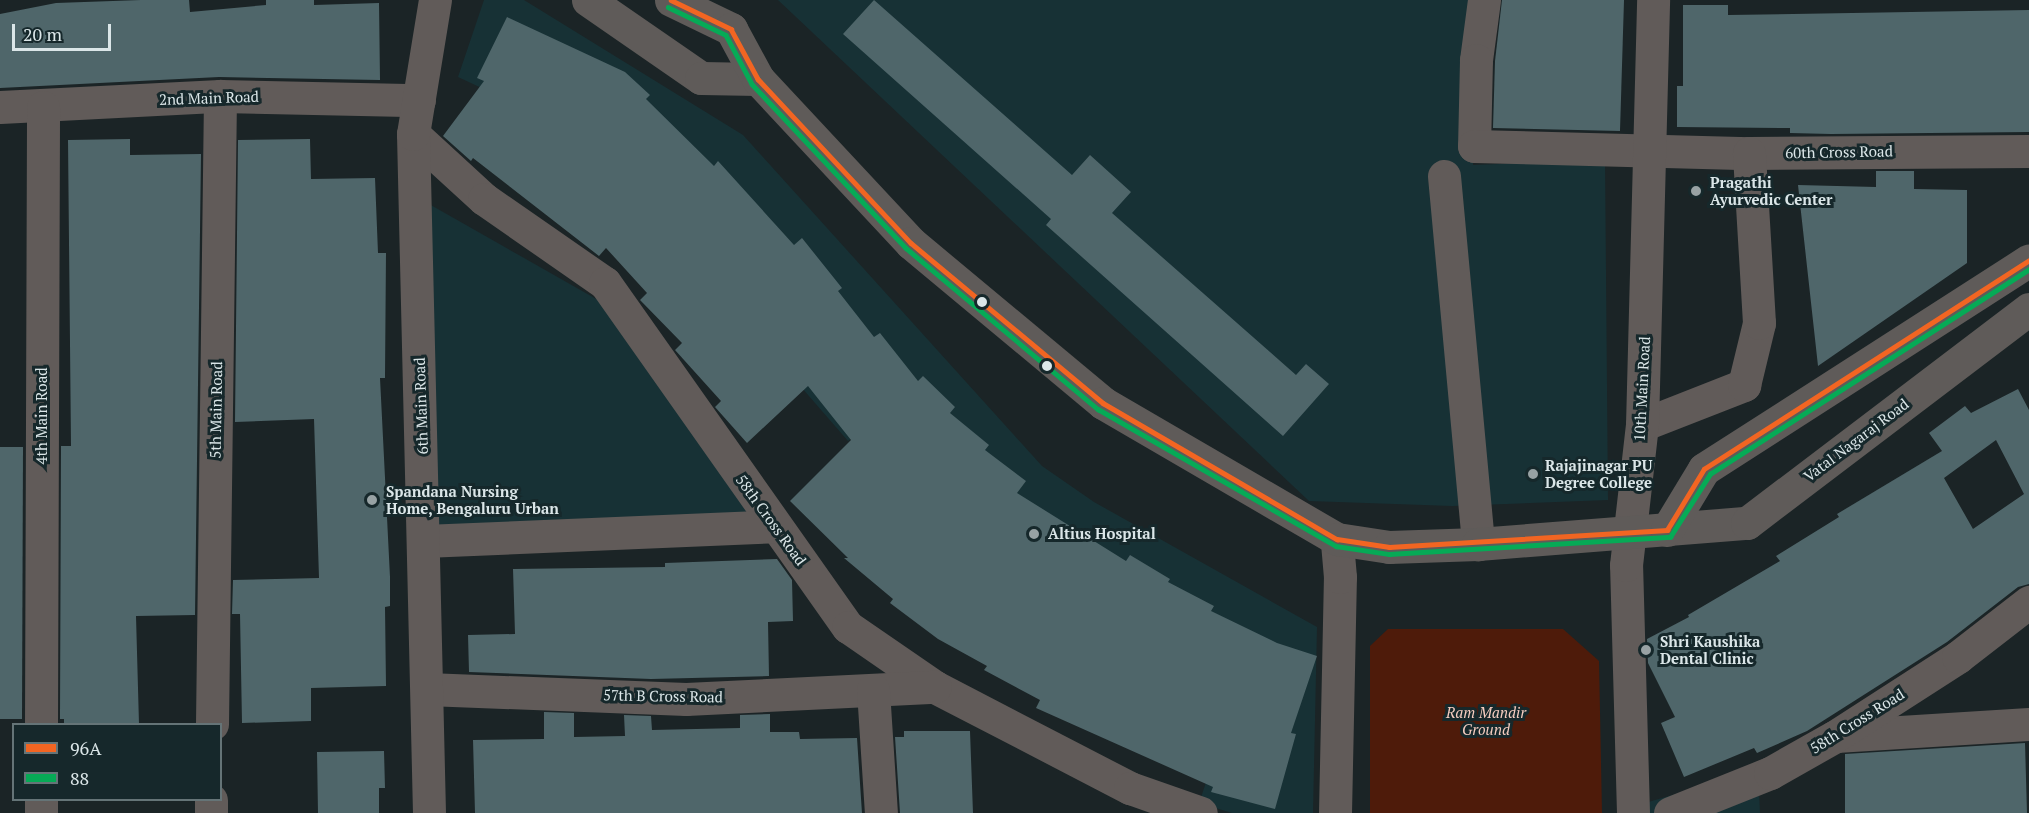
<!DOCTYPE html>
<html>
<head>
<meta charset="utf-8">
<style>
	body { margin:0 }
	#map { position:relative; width:2029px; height:813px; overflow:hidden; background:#1b2426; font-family:"PT Serif",serif }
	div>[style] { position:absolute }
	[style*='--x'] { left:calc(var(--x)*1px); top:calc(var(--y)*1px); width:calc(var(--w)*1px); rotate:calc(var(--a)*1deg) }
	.built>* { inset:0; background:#173135 }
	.green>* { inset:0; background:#4e1b0a }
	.building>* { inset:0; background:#4f666a }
	.minor>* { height:33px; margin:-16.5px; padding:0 16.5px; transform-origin:16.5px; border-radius:16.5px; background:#615b59 }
	.major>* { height:33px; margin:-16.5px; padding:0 16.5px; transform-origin:16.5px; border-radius:16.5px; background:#5f5b59 }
	.bus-1>* { height:4.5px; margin:-2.25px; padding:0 2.25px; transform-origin:2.25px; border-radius:2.25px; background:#f26522 }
	.bus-2>* { height:4.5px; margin:-2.25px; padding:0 2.25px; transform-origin:2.25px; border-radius:2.25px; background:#06aa56 }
	.dots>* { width:16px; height:16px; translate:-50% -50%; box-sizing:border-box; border:3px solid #16282b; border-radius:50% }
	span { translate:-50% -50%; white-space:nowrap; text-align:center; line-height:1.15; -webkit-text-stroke:6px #16282b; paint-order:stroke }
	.street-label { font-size:15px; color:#dbe6e8 }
	.poi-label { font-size:15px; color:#dbe6e8; font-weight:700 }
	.left { translate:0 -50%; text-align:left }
	.park-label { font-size:15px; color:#f5ccbf; font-style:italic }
	.legend { position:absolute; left:12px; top:723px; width:210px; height:78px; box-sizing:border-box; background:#16282b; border:2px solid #657477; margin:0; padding:8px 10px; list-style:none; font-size:18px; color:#dbe6e8 }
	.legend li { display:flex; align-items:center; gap:12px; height:30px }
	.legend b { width:30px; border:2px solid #657477 }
	.scale { position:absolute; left:12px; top:24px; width:99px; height:27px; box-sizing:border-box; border:3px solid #dbe6e8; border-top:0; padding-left:8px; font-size:18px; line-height:21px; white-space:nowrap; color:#dbe6e8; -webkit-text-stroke:4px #16282b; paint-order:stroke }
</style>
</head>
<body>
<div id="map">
	<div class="built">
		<i style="clip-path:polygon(484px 0,524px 0,743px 135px,1042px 466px,1094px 502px,1317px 627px,1313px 813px,1232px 813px,1199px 803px,1231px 709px,861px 432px,848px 441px,582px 135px,458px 77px)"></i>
		<i style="clip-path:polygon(778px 0,1474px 0,1473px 165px,1605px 160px,1608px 500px,1452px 506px,1309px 501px)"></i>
		<i style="clip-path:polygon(429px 204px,598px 300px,771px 543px,439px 552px)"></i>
		<i style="clip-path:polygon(1758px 770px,1760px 813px,1645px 813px,1645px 803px)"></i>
	</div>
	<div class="green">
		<i style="clip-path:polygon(1388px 629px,1563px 629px,1599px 661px,1602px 813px,1370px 813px,1370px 646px)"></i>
	</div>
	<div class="building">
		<i style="clip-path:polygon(141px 0,189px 0,190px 12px,266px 5px,266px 0,314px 0,314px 5px,379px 3px,380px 80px,219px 77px,0 88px,0 14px,56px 3px)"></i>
		<i style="clip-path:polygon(874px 0,1072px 175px,1090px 155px,1131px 192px,1112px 213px,1296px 375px,1306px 364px,1329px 384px,1283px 436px,1046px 225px,1051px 219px,843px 34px)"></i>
		<i style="clip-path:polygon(1502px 0,1624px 0,1620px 131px,1493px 128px,1495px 61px)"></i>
		<i style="clip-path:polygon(1683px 5px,1728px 5px,1728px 15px,2029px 10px,2029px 132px,1831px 134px,1790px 133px,1790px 128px,1677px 127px,1677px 86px,1683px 86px)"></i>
		<i style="clip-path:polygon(507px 17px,625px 72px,650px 95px,646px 99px,714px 166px,718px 161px,794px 245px,802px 238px,842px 288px,838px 291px,874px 337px,880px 333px,918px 381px,923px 376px,955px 407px,950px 413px,989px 445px,985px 450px,1026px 481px,1017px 493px,1126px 561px,1130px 555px,1170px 579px,1168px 582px,1214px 606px,1211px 611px,1277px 643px,1317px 656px,1291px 733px,1296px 734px,1275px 809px,1211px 792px,1213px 787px,1036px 708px,1040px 700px,984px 670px,987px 666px,938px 639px,890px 603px,893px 599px,844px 558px,848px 558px,790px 501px,851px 440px,808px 386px,747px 443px,715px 407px,721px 401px,675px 350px,682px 343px,640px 300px,647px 293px,606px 248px,599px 256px,473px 158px,471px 161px,443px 136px,484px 81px,477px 78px)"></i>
		<i style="clip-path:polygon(130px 139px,130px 155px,201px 154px,195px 615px,136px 616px,139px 724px,64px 724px,64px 719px,60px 719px,61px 446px,71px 446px,68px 140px)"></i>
		<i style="clip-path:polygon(310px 139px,311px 179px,375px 178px,378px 253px,386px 253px,385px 378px,380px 378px,390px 577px,390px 606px,385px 607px,386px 686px,311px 688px,311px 721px,242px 723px,240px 614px,232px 614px,233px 580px,319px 578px,314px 419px,235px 422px,238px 140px)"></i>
		<i style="clip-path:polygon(1876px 171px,1914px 171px,1914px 189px,1967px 190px,1967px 263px,1818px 366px,1798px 185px,1876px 187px)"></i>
		<i style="clip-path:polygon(evenodd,2018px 389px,2029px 410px,2029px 584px,2018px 587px,1947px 642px,1807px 731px,1757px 753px,1754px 748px,1684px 777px,1661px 723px,1675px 717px,1648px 663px,1647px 639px,1689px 617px,1688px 615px,1780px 561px,1776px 556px,1839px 517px,1837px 514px,1942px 451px,1929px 433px,1965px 406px,1971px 413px,2018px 389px,1996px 440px,2024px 494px,1973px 529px,1944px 478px,1996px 440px)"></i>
		<i style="clip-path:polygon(0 447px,23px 447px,22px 719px,0 719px)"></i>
		<i style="clip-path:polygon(777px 559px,792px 580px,793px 621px,768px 622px,769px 676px,651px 679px,469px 672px,468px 635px,515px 634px,513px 569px,665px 567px,665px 563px)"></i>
		<i style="clip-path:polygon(544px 712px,574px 713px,574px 737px,625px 736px,624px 715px,651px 716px,652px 730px,740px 728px,740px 715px,770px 714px,770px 732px,799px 732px,800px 739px,857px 738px,862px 813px,475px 813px,473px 740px,544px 739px)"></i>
		<i style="clip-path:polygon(904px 731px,970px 731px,973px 813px,900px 813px,895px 737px,904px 737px)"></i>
		<i style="clip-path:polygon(2025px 743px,2027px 813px,1845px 813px,1845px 754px)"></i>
		<i style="clip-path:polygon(384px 751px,385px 788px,379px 788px,379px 813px,318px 813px,317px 752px)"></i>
	</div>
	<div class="minor">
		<i style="--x:1484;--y:0;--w:61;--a:97.6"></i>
		<i style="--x:1476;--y:60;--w:86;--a:91.3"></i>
		<i style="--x:1474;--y:146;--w:275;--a:1.5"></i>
		<i style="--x:1749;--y:153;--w:280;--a:-0.4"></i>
		<i style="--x:0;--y:107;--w:220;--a:-2.9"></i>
		<i style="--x:220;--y:96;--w:199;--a:1.2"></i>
		<i style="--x:413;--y:134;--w:96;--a:42.5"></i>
		<i style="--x:484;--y:199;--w:147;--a:34.8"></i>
		<i style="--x:605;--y:283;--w:421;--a:54.8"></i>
		<i style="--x:848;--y:627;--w:106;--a:34.6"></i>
		<i style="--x:935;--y:687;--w:220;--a:27.4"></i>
		<i style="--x:1130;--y:788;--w:75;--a:19.4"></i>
		<i style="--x:1444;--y:176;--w:370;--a:84.7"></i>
		<i style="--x:1642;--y:425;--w:110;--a:-21.4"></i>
		<i style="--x:1744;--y:385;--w:64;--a:-76.4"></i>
		<i style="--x:1759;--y:323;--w:170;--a:-93.4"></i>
		<i style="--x:424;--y:541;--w:352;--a:-2.4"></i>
		<i style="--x:427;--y:689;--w:259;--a:2.2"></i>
		<i style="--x:686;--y:699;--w:249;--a:-2.8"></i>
		<i style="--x:873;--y:690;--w:123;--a:86.3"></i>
		<i style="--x:41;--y:724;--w:617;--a:-89.81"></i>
		<i style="--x:212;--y:724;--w:628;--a:-89.27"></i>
		<i style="--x:1836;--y:736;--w:193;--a:-3.6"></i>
		<i style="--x:41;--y:813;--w:13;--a:-90"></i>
		<i style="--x:211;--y:813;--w:13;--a:-90"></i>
		<i style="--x:429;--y:813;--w:679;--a:-91.35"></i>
		<i style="--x:413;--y:134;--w:136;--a:-80.7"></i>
		<i style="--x:1335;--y:813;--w:236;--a:-88.8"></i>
		<i style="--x:1340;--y:577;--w:38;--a:-95"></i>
		<i style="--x:1633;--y:813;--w:248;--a:-91.6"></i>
		<i style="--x:1626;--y:565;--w:141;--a:-83.5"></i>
		<i style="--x:1642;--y:425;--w:425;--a:-88.5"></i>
		<i style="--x:1670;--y:813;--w:108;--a:-21.8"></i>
		<i style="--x:1770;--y:773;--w:73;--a:-29.4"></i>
		<i style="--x:1834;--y:737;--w:148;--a:-32.8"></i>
		<i style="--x:1958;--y:657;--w:90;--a:-37.8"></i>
	</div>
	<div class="major">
		<i style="--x:588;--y:0;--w:137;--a:34.6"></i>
		<i style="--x:701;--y:78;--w:57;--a:1"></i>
		<i style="--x:671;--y:0;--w:67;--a:25.8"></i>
		<i style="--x:731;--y:29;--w:57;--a:61.6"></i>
		<i style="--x:758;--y:79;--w:224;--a:47"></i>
		<i style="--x:911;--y:243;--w:250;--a:39.8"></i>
		<i style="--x:1103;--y:403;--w:271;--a:30.2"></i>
		<i style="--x:1337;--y:539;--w:53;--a:8.7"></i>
		<i style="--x:1389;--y:547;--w:89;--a:-1.9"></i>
		<i style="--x:1478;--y:544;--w:270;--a:-4.5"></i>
		<i style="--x:1747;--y:523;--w:354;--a:-37.2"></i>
		<i style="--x:1667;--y:530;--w:71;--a:-58.8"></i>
		<i style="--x:1704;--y:469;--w:386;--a:-32.7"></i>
	</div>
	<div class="bus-1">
		<i style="--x:671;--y:0;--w:67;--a:25.8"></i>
		<i style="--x:731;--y:29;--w:57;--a:61.6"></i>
		<i style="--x:758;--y:79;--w:224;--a:47"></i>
		<i style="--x:911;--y:243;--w:250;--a:39.8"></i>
		<i style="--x:1103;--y:403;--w:271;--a:30.2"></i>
		<i style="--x:1337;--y:539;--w:53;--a:8.7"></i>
		<i style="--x:1389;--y:547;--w:279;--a:-3.5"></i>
		<i style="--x:1667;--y:530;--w:71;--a:-58.8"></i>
		<i style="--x:1704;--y:469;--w:386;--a:-32.7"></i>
	</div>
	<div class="bus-2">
		<i style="--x:668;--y:7;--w:64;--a:25.8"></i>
		<i style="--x:726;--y:35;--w:55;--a:62"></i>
		<i style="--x:752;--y:84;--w:225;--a:46.8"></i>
		<i style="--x:906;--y:248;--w:251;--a:40"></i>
		<i style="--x:1098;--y:409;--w:275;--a:29.9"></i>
		<i style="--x:1336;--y:546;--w:54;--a:8.6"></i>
		<i style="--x:1389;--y:554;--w:282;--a:-3.5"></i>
		<i style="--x:1670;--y:537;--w:75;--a:-57.6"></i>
		<i style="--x:1710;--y:474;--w:379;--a:-32.7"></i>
	</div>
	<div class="dots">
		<i style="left:1696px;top:191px;background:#98a2a4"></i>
		<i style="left:982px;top:302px;background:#dbe6e8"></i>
		<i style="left:1047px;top:366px;background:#dbe6e8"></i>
		<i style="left:1533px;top:474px;background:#98a2a4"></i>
		<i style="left:372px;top:500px;background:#98a2a4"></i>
		<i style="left:1034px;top:534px;background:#98a2a4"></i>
		<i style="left:1646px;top:650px;background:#98a2a4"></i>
	</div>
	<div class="street-label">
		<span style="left:209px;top:98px;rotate:-2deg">2nd Main Road</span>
		<span style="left:1839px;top:152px;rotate:-1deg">60th Cross Road</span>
		<span style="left:1642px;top:389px;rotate:-87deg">10th Main Road</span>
		<span style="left:421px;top:406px;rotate:-92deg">6th Main Road</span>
		<span style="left:216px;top:410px;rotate:-89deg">5th Main Road</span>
		<span style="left:42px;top:416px;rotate:-90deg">4th Main Road</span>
		<span style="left:1856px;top:440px;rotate:-37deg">Vatal Nagaraj Road</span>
		<span style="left:771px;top:520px;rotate:54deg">58th Cross Road</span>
		<span style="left:663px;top:696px;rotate:1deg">57th B Cross Road</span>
		<span style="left:1857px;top:721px;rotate:-32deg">58th Cross Road</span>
	</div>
	<div class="poi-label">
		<span class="left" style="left:1710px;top:191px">Pragathi<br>Ayurvedic Center</span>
		<span class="left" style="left:1545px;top:474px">Rajajinagar PU<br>Degree College</span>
		<span class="left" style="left:386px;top:500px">Spandana Nursing<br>Home, Bengaluru Urban</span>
		<span class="left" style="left:1048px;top:534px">Altius Hospital</span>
		<span class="left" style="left:1660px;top:650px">Shri Kaushika<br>Dental Clinic</span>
	</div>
	<div class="park-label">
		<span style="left:1486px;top:721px">Ram Mandir<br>Ground</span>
	</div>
	<ul class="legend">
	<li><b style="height:8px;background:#f26522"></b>96A</li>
	<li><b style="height:8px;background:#06aa56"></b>88</li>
	</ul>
	<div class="scale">20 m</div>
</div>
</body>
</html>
